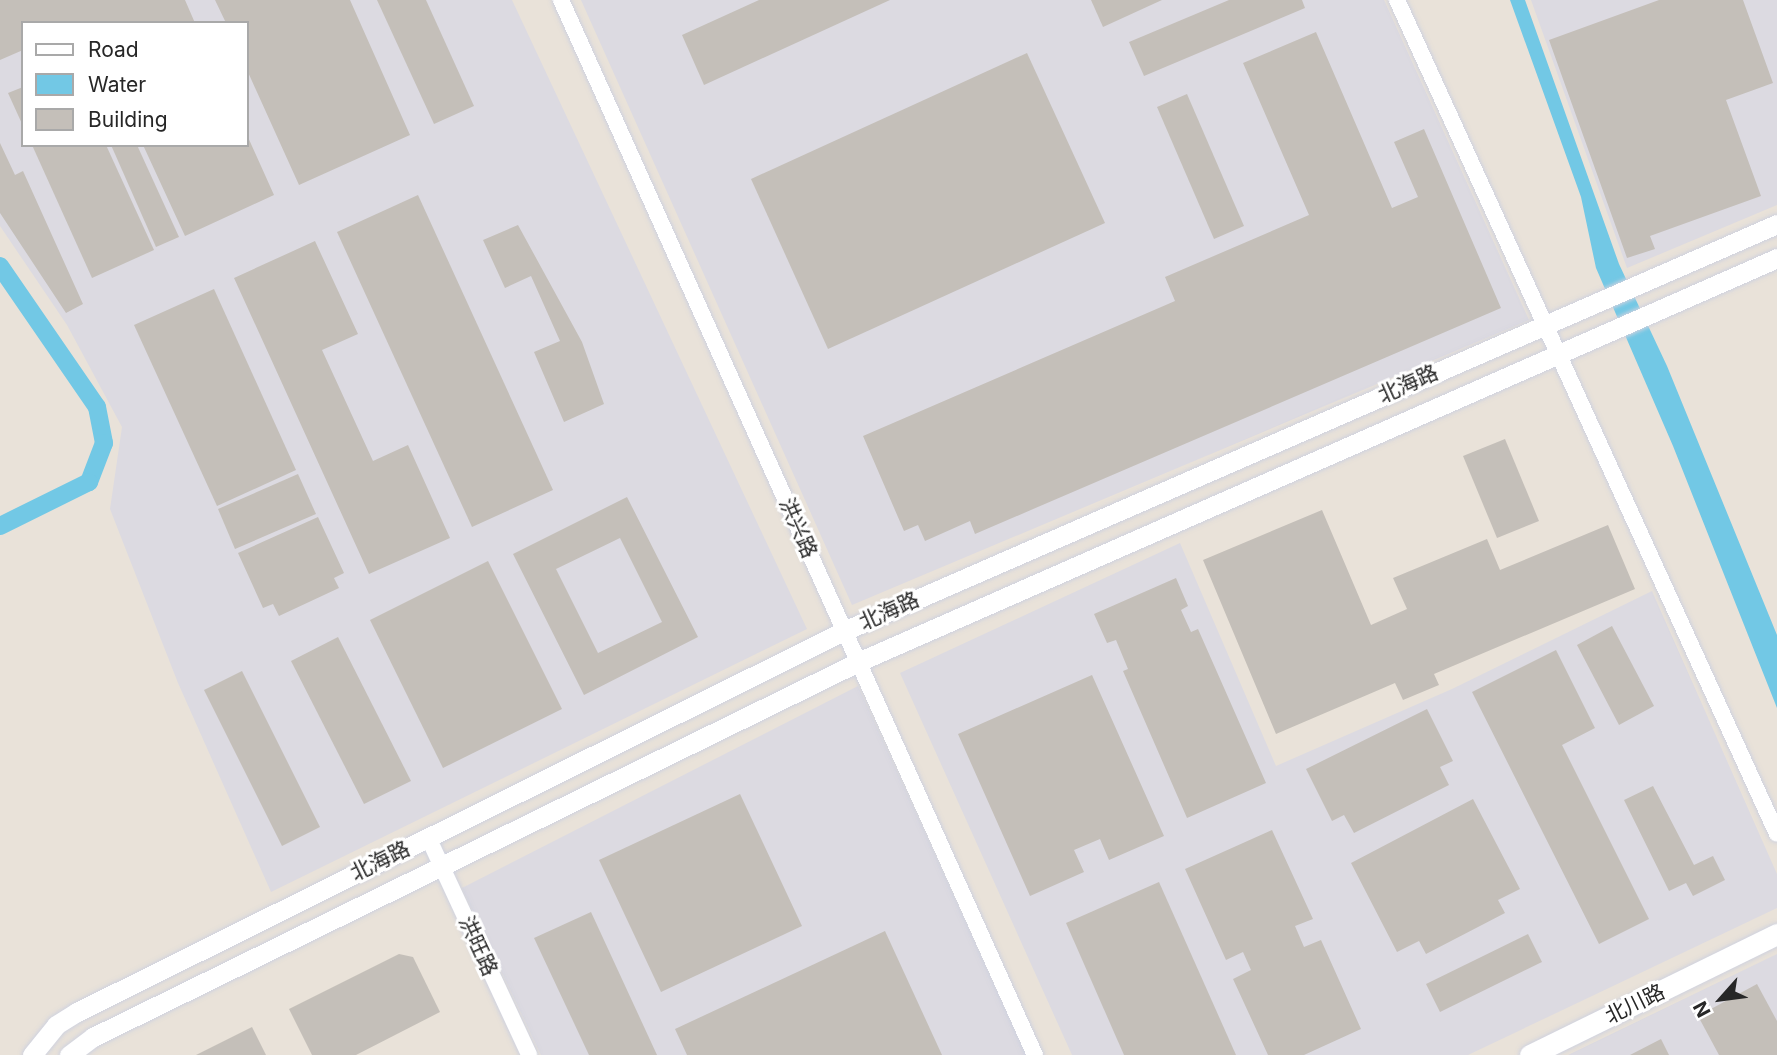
<!DOCTYPE html>
<html>
<head>
<meta charset="utf-8">
<style>
	body { margin:0 }
	#map { position:relative; width:1777px; height:1055px; overflow:hidden; background:#e9e2d9; font-family:Inter,"Noto Sans SC",sans-serif }
	div>[style] { position:absolute }
	[style*='--x'] { left:calc(var(--x)*1px); top:calc(var(--y)*1px); width:calc(var(--w)*1px); rotate:calc(var(--a)*1deg) }
	.industrial>* { inset:0; background:#dcdae1 }
	.water>* { inset:0; background:#72c8e5 }
	.canal>* { height:18px; margin:-9px; padding:0 9px; transform-origin:9px; border-radius:9px; background:#72c8e5 }
	.building>* { inset:0; background:#c4bfb9 }
	.roads { filter:drop-shadow(0 0 2px #cfd2df) drop-shadow(0 0 2px #cfd2df) }
	.minor>* { height:16px; margin:-8px; padding:0 8px; transform-origin:8px; border-radius:8px; background:#fff }
	.tertiary>* { height:19px; margin:-9.5px; padding:0 9.5px; transform-origin:9.5px; border-radius:9.5px; background:#fff }
	.secondary>* { height:21px; margin:-10.5px; padding:0 10.5px; transform-origin:10.5px; border-radius:10.5px; background:#fff }
	span { translate:-50% -50%; white-space:nowrap; text-align:center; line-height:1.15; -webkit-text-stroke:6px #fff; paint-order:stroke }
	.street-label { font-size:21px; color:#272727 }
	.legend { position:absolute; left:21px; top:21px; width:228px; height:126px; box-sizing:border-box; background:#fff; border:2px solid #a9a9a9; margin:0; padding:9px 12px; list-style:none; font-size:21px; color:#272727 }
	.legend li { display:flex; align-items:center; gap:14px; height:35px }
	.legend b { width:35px; border:2px solid #a9a9a9 }
	.north { position:absolute; left:1686px; top:964px; width:70px; height:70px; -webkit-text-stroke:5px #fff; paint-order:stroke; rotate:242deg; font-size:19px; font-weight:700; line-height:28px; text-align:center; color:#272727 }
	.north::after { content:''; display:block; margin:auto; width:24px; height:32px; background:#272727; clip-path:polygon(50% 0,100% 100%,50% 72%,0 100%) }
</style>
</head>
<body>
<div id="map">
	<div class="industrial">
		<i style="clip-path:polygon(evenodd,0 0,512px 0,807px 629px,271px 892px,178px 683px,110px 509px,122px 427px,67px 325px,0 226px,0 0,23px 23px,247px 23px,247px 145px,23px 145px,23px 23px)"></i>
		<i style="clip-path:polygon(581px 0,1384px 0,1529px 320px,852px 605px)"></i>
		<i style="clip-path:polygon(1531px 0,1777px 0,1777px 205px,1627px 268px)"></i>
		<i style="clip-path:polygon(1180px 543px,1276px 766px,1452px 689px,1652px 591px,1777px 874px,1777px 908px,1468px 1055px,1072px 1055px,900px 673px)"></i>
		<i style="clip-path:polygon(858px 686px,1026px 1055px,541px 1055px,462px 888px)"></i>
		<i style="clip-path:polygon(1777px 954px,1777px 1055px,1568px 1055px)"></i>
	</div>
	<div class="water">
		<i style="clip-path:polygon(1510px 0,1525px 0,1619px 264px,1667px 366px,1777px 635px,1777px 708px,1673px 446px,1596px 268px,1581px 197px)"></i>
	</div>
	<div class="canal">
		<i style="--x:0;--y:266;--w:171;--a:55.5"></i>
		<i style="--x:97;--y:407;--w:37;--a:79"></i>
		<i style="--x:104;--y:443;--w:42;--a:111"></i>
		<i style="--x:89;--y:482;--w:99;--a:153.7"></i>
	</div>
	<div class="building">
		<i style="clip-path:polygon(0 0,185px 0,195px 23px,23px 23px,23px 50px,0 60px)"></i>
		<i style="clip-path:polygon(215px 0,350px 0,410px 135px,299px 185px,247px 70px,247px 23px,226px 23px)"></i>
		<i style="clip-path:polygon(377px 0,426px 0,474px 106px,434px 124px)"></i>
		<i style="clip-path:polygon(759px 0,890px 0,704px 85px,682px 35px)"></i>
		<i style="clip-path:polygon(1091px 0,1162px 0,1103px 27px)"></i>
		<i style="clip-path:polygon(1229px 0,1302px 0,1305px 8px,1144px 76px,1129px 42px)"></i>
		<i style="clip-path:polygon(1659px 0,1743px 0,1773px 83px,1726px 100px,1761px 196px,1650px 236px,1655px 249px,1627px 258px,1549px 40px)"></i>
		<i style="clip-path:polygon(1316px 32px,1392px 208px,1418px 197px,1394px 142px,1424px 129px,1501px 308px,975px 534px,970px 521px,925px 541px,918px 525px,904px 531px,863px 436px,1175px 301px,1165px 277px,1309px 215px,1243px 63px)"></i>
		<i style="clip-path:polygon(1027px 53px,1105px 223px,828px 349px,751px 179px)"></i>
		<i style="clip-path:polygon(23px 87px,23px 126px,8px 93px)"></i>
		<i style="clip-path:polygon(1187px 94px,1244px 226px,1214px 239px,1157px 107px)"></i>
		<i style="clip-path:polygon(247px 135px,274px 195px,185px 236px,143px 145px,247px 145px)"></i>
		<i style="clip-path:polygon(0 143px,15px 175px,23px 171px,83px 304px,66px 313px,0 213px)"></i>
		<i style="clip-path:polygon(32px 145px,106px 145px,154px 250px,92px 278px)"></i>
		<i style="clip-path:polygon(111px 145px,137px 145px,179px 237px,156px 247px)"></i>
		<i style="clip-path:polygon(418px 195px,553px 490px,472px 527px,337px 232px)"></i>
		<i style="clip-path:polygon(518px 225px,582px 342px,604px 404px,564px 422px,534px 352px,560px 341px,531px 276px,505px 288px,483px 240px)"></i>
		<i style="clip-path:polygon(315px 241px,358px 334px,322px 350px,373px 461px,408px 445px,450px 538px,369px 574px,234px 278px)"></i>
		<i style="clip-path:polygon(214px 289px,296px 470px,217px 506px,134px 325px)"></i>
		<i style="clip-path:polygon(1505px 439px,1539px 521px,1497px 538px,1463px 456px)"></i>
		<i style="clip-path:polygon(298px 474px,316px 514px,235px 549px,218px 509px)"></i>
		<i style="clip-path:polygon(evenodd,627px 497px,698px 637px,584px 695px,513px 554px,627px 497px,620px 538px,662px 622px,598px 653px,556px 569px,620px 538px)"></i>
		<i style="clip-path:polygon(1322px 510px,1371px 625px,1407px 609px,1393px 578px,1487px 539px,1500px 570px,1608px 525px,1635px 589px,1434px 674px,1439px 685px,1403px 700px,1395px 683px,1276px 734px,1203px 560px)"></i>
		<i style="clip-path:polygon(318px 517px,344px 573px,334px 578px,339px 588px,279px 616px,273px 604px,263px 608px,238px 553px)"></i>
		<i style="clip-path:polygon(488px 561px,562px 709px,443px 768px,370px 620px)"></i>
		<i style="clip-path:polygon(1176px 578px,1188px 606px,1181px 610px,1191px 632px,1198px 629px,1266px 783px,1187px 818px,1123px 671px,1128px 669px,1116px 640px,1107px 643px,1094px 614px)"></i>
		<i style="clip-path:polygon(1612px 626px,1654px 706px,1619px 725px,1577px 645px)"></i>
		<i style="clip-path:polygon(338px 637px,411px 781px,364px 804px,291px 661px)"></i>
		<i style="clip-path:polygon(1556px 650px,1595px 728px,1562px 745px,1649px 919px,1599px 944px,1472px 692px)"></i>
		<i style="clip-path:polygon(242px 671px,320px 827px,282px 846px,204px 690px)"></i>
		<i style="clip-path:polygon(1092px 675px,1164px 836px,1109px 860px,1100px 839px,1074px 850px,1084px 872px,1030px 896px,958px 734px)"></i>
		<i style="clip-path:polygon(1427px 709px,1453px 761px,1440px 767px,1449px 785px,1354px 833px,1344px 815px,1332px 821px,1306px 769px)"></i>
		<i style="clip-path:polygon(1653px 786px,1694px 865px,1713px 856px,1725px 880px,1693px 896px,1686px 883px,1669px 891px,1624px 800px)"></i>
		<i style="clip-path:polygon(740px 794px,802px 926px,661px 992px,599px 860px)"></i>
		<i style="clip-path:polygon(1473px 799px,1520px 889px,1498px 900px,1505px 913px,1426px 954px,1419px 941px,1397px 952px,1351px 863px)"></i>
		<i style="clip-path:polygon(1272px 830px,1313px 919px,1295px 926px,1304px 947px,1321px 940px,1361px 1029px,1304px 1055px,1268px 1055px,1233px 979px,1251px 970px,1243px 952px,1226px 960px,1185px 869px)"></i>
		<i style="clip-path:polygon(1159px 882px,1236px 1055px,1124px 1055px,1066px 923px)"></i>
		<i style="clip-path:polygon(591px 912px,657px 1055px,589px 1055px,534px 938px)"></i>
		<i style="clip-path:polygon(885px 931px,942px 1055px,687px 1055px,675px 1029px)"></i>
		<i style="clip-path:polygon(1528px 934px,1542px 962px,1440px 1012px,1426px 984px)"></i>
		<i style="clip-path:polygon(399px 954px,413px 957px,440px 1012px,356px 1055px,312px 1055px,289px 1009px)"></i>
		<i style="clip-path:polygon(1757px 984px,1777px 1021px,1777px 1055px,1719px 1055px,1698px 1016px)"></i>
		<i style="clip-path:polygon(252px 1027px,266px 1055px,196px 1055px)"></i>
		<i style="clip-path:polygon(1661px 1039px,1669px 1055px,1630px 1055px)"></i>
	</div>
	<div class="roads">
		<div class="minor">
			<i style="--x:561;--y:0;--w:1157;--a:65.81"></i>
			<i style="--x:1397;--y:0;--w:916;--a:65.5"></i>
			<i style="--x:428;--y:837;--w:240;--a:65.1"></i>
		</div>
		<div class="tertiary">
			<i style="--x:32;--y:1055;--w:38;--a:-51"></i>
			<i style="--x:56;--y:1025;--w:25;--a:-32"></i>
			<i style="--x:77;--y:1012;--w:856;--a:-26.42"></i>
			<i style="--x:844;--y:631;--w:1018;--a:-23.57"></i>
			<i style="--x:69;--y:1055;--w:30;--a:-37"></i>
			<i style="--x:93;--y:1037;--w:852;--a:-26.11"></i>
			<i style="--x:858;--y:662;--w:1004;--a:-23.73"></i>
		</div>
		<div class="secondary">
			<i style="--x:1530;--y:1055;--w:275;--a:-26.1"></i>
		</div>
	</div>
	<div class="street-label">
		<span style="left:1408px;top:384px;rotate:-24deg">北海路</span>
		<span style="left:798px;top:528px;rotate:66deg">洪兴路</span>
		<span style="left:889px;top:611px;rotate:-24deg">北海路</span>
		<span style="left:380px;top:861px;rotate:-26deg">北海路</span>
		<span style="left:478px;top:946px;rotate:65deg">洪旺路</span>
		<span style="left:1635px;top:1004px;rotate:-26deg">北川路</span>
	</div>
	<ul class="legend">
	<li><b style="height:9px;background:#fff"></b>Road</li>
	<li><b style="height:19px;background:#72c8e5"></b>Water</li>
	<li><b style="height:19px;background:#c4bfb9"></b>Building</li>
	</ul>
	<div class="north">N</div>
</div>
</body>
</html>
